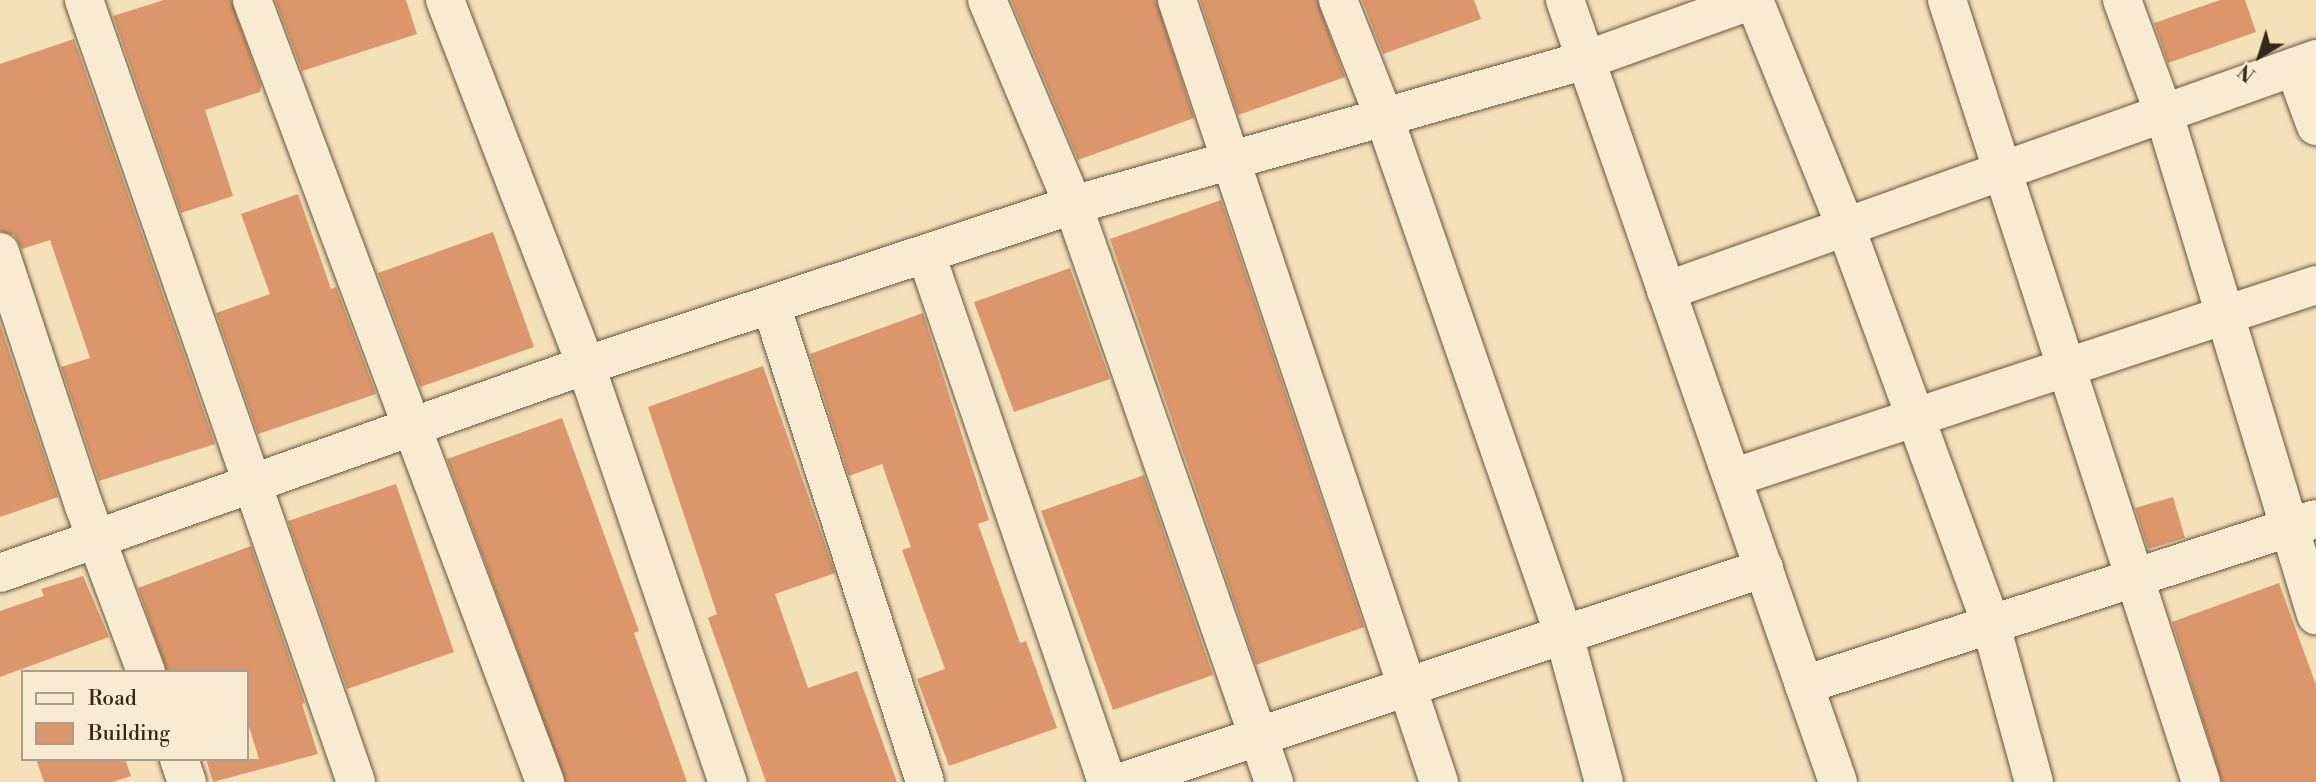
<!DOCTYPE html>
<html>
<head>
<meta charset="utf-8">
<style>
	body { margin:0 }
	#map { position:relative; width:2316px; height:782px; overflow:hidden; background:#f4e0b9; font-family:"Libre Bodoni",serif }
	div>[style] { position:absolute }
	[style*='--x'] { left:calc(var(--x)*1px); top:calc(var(--y)*1px); width:calc(var(--w)*1px); rotate:calc(var(--a)*1deg) }
	.building>* { inset:0; background:#db976b }
	.roads { filter:drop-shadow(0 0 2px #655642) drop-shadow(0 0 2px #655642) }
	.minor>* { height:38px; margin:-19px; padding:0 19px; transform-origin:19px; border-radius:19px; background:#f8ebd2 }
	span { translate:-50% -50%; white-space:nowrap; text-align:center; line-height:1.15; -webkit-text-stroke:6px #f8ebd2; paint-order:stroke }
	.legend { position:absolute; left:21px; top:670px; width:228px; height:91px; box-sizing:border-box; background:#f8ebd2; border:2px solid #aa9d89; margin:0; padding:9px 12px; list-style:none; font-size:21px; color:#35281b }
	.legend li { display:flex; align-items:center; gap:14px; height:35px }
	.legend b { width:35px; border:2px solid #aa9d89 }
	.north { position:absolute; left:2225px; top:21px; width:70px; height:70px; -webkit-text-stroke:5px #f8ebd2; paint-order:stroke; rotate:218deg; font-size:19px; font-weight:700; line-height:28px; text-align:center; color:#35281b }
	.north::after { content:''; display:block; margin:auto; width:24px; height:32px; background:#35281b; clip-path:polygon(50% 0,100% 100%,50% 72%,0 100%) }
</style>
</head>
<body>
<div id="map">
	<div class="building">
		<i style="clip-path:polygon(164px 0,231px 0,261px 85px,260px 92px,205px 110px,233px 196px,181px 213px,113px 16px)"></i>
		<i style="clip-path:polygon(275px 0,406px 0,417px 34px,302px 71px)"></i>
		<i style="clip-path:polygon(1011px 0,1156px 0,1194px 118px,1078px 160px)"></i>
		<i style="clip-path:polygon(1200px 0,1317px 0,1345px 77px,1238px 115px)"></i>
		<i style="clip-path:polygon(1362px 0,1474px 0,1481px 19px,1383px 54px)"></i>
		<i style="clip-path:polygon(2220px 0,2245px 0,2256px 32px,2168px 63px,2154px 23px)"></i>
		<i style="clip-path:polygon(74px 39px,215px 444px,99px 481px,61px 367px,90px 358px,50px 240px,22px 249px,14px 235px,0 231px,0 64px)"></i>
		<i style="clip-path:polygon(298px 194px,331px 289px,336px 287px,376px 394px,258px 434px,216px 313px,270px 294px,241px 214px)"></i>
		<i style="clip-path:polygon(1221px 200px,1364px 627px,1256px 665px,1110px 239px)"></i>
		<i style="clip-path:polygon(493px 232px,534px 347px,420px 387px,378px 273px)"></i>
		<i style="clip-path:polygon(1070px 268px,1110px 379px,1014px 412px,974px 302px)"></i>
		<i style="clip-path:polygon(923px 313px,989px 520px,978px 524px,1020px 643px,1026px 641px,1057px 728px,949px 766px,917px 679px,945px 669px,902px 550px,911px 547px,882px 464px,849px 476px,810px 354px)"></i>
		<i style="clip-path:polygon(0 324px,58px 497px,0 517px)"></i>
		<i style="clip-path:polygon(763px 366px,835px 573px,775px 594px,808px 688px,857px 671px,897px 782px,766px 782px,708px 618px,717px 614px,648px 407px)"></i>
		<i style="clip-path:polygon(562px 418px,639px 631px,634px 633px,687px 782px,566px 782px,447px 459px)"></i>
		<i style="clip-path:polygon(1144px 475px,1213px 675px,1113px 710px,1041px 511px)"></i>
		<i style="clip-path:polygon(396px 484px,454px 652px,347px 689px,288px 521px)"></i>
		<i style="clip-path:polygon(2173px 497px,2185px 538px,2148px 549px,2135px 508px)"></i>
		<i style="clip-path:polygon(251px 546px,305px 703px,302px 704px,318px 754px,213px 782px,206px 759px,259px 759px,247px 720px,247px 672px,167px 672px,138px 588px)"></i>
		<i style="clip-path:polygon(83px 576px,109px 637px,0 677px,0 611px,44px 596px,41px 589px)"></i>
		<i style="clip-path:polygon(2279px 583px,2316px 685px,2316px 782px,2222px 782px,2172px 622px)"></i>
		<i style="clip-path:polygon(36px 759px,125px 759px,131px 776px,113px 782px,44px 782px)"></i>
	</div>
	<div class="roads">
		<div class="minor">
			<i style="--x:84;--y:0;--w:828;--a:70.82"></i>
			<i style="--x:252;--y:0;--w:835;--a:69.46"></i>
			<i style="--x:445;--y:0;--w:392;--a:68.9"></i>
			<i style="--x:586;--y:366;--w:440;--a:71.2"></i>
			<i style="--x:987;--y:0;--w:222;--a:67.2"></i>
			<i style="--x:1073;--y:205;--w:611;--a:70.79"></i>
			<i style="--x:1177;--y:0;--w:825;--a:71.48"></i>
			<i style="--x:1338;--y:0;--w:126;--a:68.5"></i>
			<i style="--x:1384;--y:117;--w:548;--a:70.84"></i>
			<i style="--x:1564;--y:635;--w:152;--a:74.8"></i>
			<i style="--x:1565;--y:0;--w:828;--a:70.76"></i>
			<i style="--x:1754;--y:0;--w:243;--a:68"></i>
			<i style="--x:1845;--y:225;--w:426;--a:69.9"></i>
			<i style="--x:1991;--y:625;--w:163;--a:74.7"></i>
			<i style="--x:1947;--y:0;--w:822;--a:72.01"></i>
			<i style="--x:2122;--y:0;--w:121;--a:69.8"></i>
			<i style="--x:2164;--y:114;--w:524;--a:73.12"></i>
			<i style="--x:2294;--y:67;--w:63;--a:69.6"></i>
			<i style="--x:0;--y:252;--w:268;--a:71.7"></i>
			<i style="--x:84;--y:506;--w:177;--a:69.5"></i>
			<i style="--x:926;--y:254;--w:558;--a:71.08"></i>
			<i style="--x:1666;--y:291;--w:690;--a:-19.64"></i>
			<i style="--x:771;--y:305;--w:501;--a:72.11"></i>
			<i style="--x:1735;--y:477;--w:612;--a:-18.29"></i>
			<i style="--x:0;--y:573;--w:607;--a:-19.54"></i>
			<i style="--x:572;--y:370;--w:527;--a:-18.23"></i>
			<i style="--x:1073;--y:205;--w:533;--a:-15.78"></i>
			<i style="--x:1586;--y:60;--w:177;--a:-19.8"></i>
			<i style="--x:1804;--y:685;--w:538;--a:-17.96"></i>
			<i style="--x:179;--y:759;--w:24;--a:71"></i>
			<i style="--x:1122;--y:782;--w:677;--a:-18.43"></i>
		</div>
	</div>
	<ul class="legend">
	<li><b style="height:9px;background:#f8ebd2"></b>Road</li>
	<li><b style="height:19px;background:#db976b"></b>Building</li>
	</ul>
	<div class="north">N</div>
</div>
</body>
</html>
